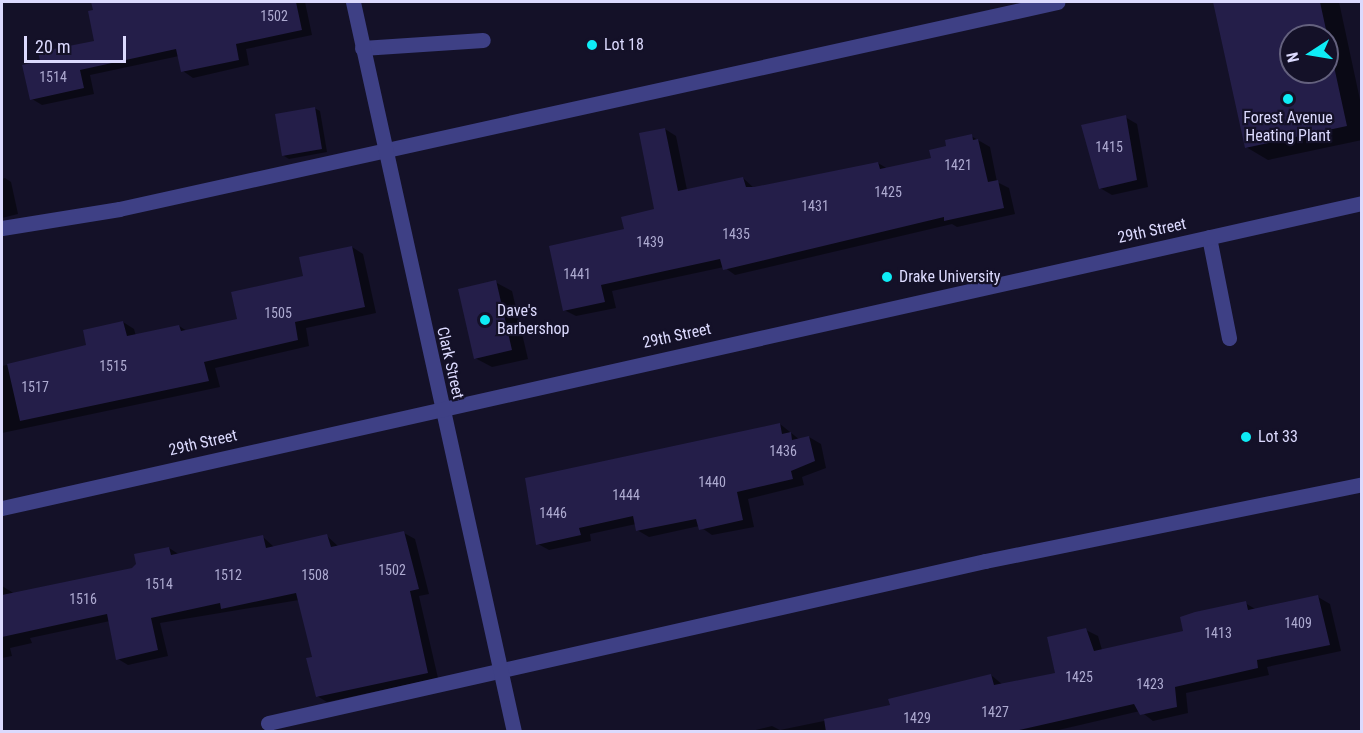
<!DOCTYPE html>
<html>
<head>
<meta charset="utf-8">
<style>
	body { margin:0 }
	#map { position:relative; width:1363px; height:733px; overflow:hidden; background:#141128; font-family:"Roboto Condensed",sans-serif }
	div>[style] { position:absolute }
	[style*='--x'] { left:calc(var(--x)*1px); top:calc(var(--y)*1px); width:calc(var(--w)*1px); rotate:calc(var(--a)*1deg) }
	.shadow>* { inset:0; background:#0007 }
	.building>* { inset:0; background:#241e49 }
	.service>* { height:15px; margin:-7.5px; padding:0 7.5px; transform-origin:7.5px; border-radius:7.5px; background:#3e4085 }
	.minor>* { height:15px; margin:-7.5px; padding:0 7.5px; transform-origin:7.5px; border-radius:7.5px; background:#3e4085 }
	.dots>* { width:16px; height:16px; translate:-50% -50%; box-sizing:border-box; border:3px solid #141128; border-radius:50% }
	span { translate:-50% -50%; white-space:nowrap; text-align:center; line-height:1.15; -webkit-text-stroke:4.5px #141128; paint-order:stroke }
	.number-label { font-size:14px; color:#aeabd1 }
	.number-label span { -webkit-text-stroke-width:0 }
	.poi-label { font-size:16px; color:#dcdafe }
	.left { translate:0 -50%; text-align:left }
	.street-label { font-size:16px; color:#dcdafe }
	.frame { position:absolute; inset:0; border:3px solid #dcdafe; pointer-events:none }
	.north { position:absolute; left:1279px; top:24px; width:60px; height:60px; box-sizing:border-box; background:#141128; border:2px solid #64617e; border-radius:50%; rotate:258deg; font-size:16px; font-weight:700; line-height:24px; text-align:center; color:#dcdafe }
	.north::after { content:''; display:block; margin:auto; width:21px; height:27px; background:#0eedf6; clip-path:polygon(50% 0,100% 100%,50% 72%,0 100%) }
	.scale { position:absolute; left:24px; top:36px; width:102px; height:27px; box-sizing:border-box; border:3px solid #dcdafe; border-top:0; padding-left:8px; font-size:18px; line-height:21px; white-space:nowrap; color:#dcdafe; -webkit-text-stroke:4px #141128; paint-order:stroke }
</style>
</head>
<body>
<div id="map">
	<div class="shadow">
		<i style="clip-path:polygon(100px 2px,221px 2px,222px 6px,242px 2px,305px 2px,312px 35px,246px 49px,249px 65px,193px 78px,183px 71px,179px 56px,90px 75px,94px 94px,42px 105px,32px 99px,42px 62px,95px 42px,93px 3px)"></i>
		<i style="clip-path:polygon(evenodd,1215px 2px,1339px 2px,1362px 109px,1362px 140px,1268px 160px,1246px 147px,1215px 2px,1291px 36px,1327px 36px,1327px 72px,1291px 72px,1291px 36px)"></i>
		<i style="clip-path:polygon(314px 108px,320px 111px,327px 152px,289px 159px,284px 156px)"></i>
		<i style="clip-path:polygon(1125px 117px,1137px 124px,1148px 187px,1112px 195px,1100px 188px)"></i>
		<i style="clip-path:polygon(665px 129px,676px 136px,687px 190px,743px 178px,755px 189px,878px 163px,888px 169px,933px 159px,971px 136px,990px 147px,997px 182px,1009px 188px,1015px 214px,957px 227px,952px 224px,735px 275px,724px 267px,612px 291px,616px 308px,576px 316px,564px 310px,626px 230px,656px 210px)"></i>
		<i style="clip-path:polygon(5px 178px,11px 182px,18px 214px,2px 218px,2px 179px)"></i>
		<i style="clip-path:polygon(352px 247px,363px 254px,376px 313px,306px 328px,309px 346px,215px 368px,220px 387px,2px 433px,2px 366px,88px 346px,123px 322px,134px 329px,136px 336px,179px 326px,187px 331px,239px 320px)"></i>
		<i style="clip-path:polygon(495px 282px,512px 291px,528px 359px,492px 367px,475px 358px)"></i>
		<i style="clip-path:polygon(780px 424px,800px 440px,809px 437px,821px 444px,826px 468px,802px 477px,804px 485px,748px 499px,754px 527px,712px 535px,699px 526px,649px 537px,637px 530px,636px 524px,590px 534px,591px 541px,549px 550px,538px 544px)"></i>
		<i style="clip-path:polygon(404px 533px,415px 539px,429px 594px,419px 596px,438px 678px,327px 702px,317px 696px,314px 658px,299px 600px,160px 623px,168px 656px,128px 665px,118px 659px,110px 621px,30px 638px,32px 643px,10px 648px,12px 656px,2px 658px,2px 586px,15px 594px,133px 569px,169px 548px,180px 555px,263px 537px,274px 547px,327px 536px,339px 547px)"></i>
		<i style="clip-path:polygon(1318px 597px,1330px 604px,1341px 651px,1267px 667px,1269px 675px,1186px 693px,1188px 713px,1153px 721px,1140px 711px,1050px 732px,747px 732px,772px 726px,780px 730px,892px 707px,991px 675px,1003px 685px,1057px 674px,1086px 630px,1098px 636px,1102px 650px,1184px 632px,1245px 603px,1257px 610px)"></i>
	</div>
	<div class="building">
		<i style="clip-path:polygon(91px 2px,296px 2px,302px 30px,236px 44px,239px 60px,181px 72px,176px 49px,80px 70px,84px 88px,30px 100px,22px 65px,40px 61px,38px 52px,94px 41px,88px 11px,93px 10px)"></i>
		<i style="clip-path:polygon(evenodd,1213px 2px,1320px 2px,1347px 126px,1245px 148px,1213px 2px,1291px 36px,1327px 36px,1327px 72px,1291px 72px,1291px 36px)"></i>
		<i style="clip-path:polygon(315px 107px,322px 149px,282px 156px,275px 114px)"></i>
		<i style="clip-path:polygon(1126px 115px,1137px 180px,1099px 189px,1081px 125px)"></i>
		<i style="clip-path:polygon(665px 128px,678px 191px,743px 177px,746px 187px,754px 187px,878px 162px,880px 169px,931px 158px,929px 150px,946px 146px,945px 140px,972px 134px,973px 140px,978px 139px,988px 182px,998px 180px,1004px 208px,944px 221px,944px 217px,723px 270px,720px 259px,601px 285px,605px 302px,563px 311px,549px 246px,624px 229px,621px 217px,654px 209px,639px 133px)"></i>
		<i style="clip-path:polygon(352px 246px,365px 307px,295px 322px,298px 340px,204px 362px,209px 381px,20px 421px,7px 364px,86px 345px,83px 330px,123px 321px,127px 336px,179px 325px,181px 331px,237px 319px,231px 292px,303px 276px,299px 257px)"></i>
		<i style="clip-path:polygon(496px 280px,512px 350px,474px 359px,458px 289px)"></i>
		<i style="clip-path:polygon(780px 423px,782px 434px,791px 432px,792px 440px,809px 436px,815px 461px,791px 471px,793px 479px,737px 492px,743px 520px,699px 530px,696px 519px,636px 531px,633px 516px,579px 528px,581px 535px,536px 545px,525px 478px)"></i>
		<i style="clip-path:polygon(404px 531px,419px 589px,410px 591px,428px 673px,316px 697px,306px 658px,312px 657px,296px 593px,221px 609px,220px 603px,151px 618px,158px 650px,116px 660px,107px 614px,2px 637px,2px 595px,132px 568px,136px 564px,134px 554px,169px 547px,171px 555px,263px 535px,266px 548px,327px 534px,331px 547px)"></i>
		<i style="clip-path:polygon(1318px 595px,1330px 645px,1257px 660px,1258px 668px,1175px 687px,1177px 707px,1140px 715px,1134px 704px,1011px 732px,826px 732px,824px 719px,890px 705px,888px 699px,991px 674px,994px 685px,1055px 673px,1047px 637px,1086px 628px,1094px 651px,1183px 631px,1180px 617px,1195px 612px,1246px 601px,1248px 610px)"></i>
	</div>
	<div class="service">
		<i style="--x:362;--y:48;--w:121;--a:-3.8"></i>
		<i style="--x:2;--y:228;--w:119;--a:-9.2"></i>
		<i style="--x:119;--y:209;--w:961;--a:-12.44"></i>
		<i style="--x:1209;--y:237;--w:103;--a:78.8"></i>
		<i style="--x:268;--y:723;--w:735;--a:-12.73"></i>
		<i style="--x:985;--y:561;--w:385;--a:-11.5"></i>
	</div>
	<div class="minor">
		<i style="--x:353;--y:2;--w:748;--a:77.56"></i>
		<i style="--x:2;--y:508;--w:1394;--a:-12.64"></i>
	</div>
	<div class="dots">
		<i style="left:592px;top:45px;background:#0eedf6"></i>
		<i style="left:1288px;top:99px;background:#0eedf6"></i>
		<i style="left:887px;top:277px;background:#0eedf6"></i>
		<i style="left:485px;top:320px;background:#0eedf6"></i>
		<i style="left:1246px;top:437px;background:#0eedf6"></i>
	</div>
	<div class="number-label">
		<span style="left:274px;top:16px">1502</span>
		<span style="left:53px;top:77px">1514</span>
		<span style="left:1109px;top:147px">1415</span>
		<span style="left:958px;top:165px">1421</span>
		<span style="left:888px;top:192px">1425</span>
		<span style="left:815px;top:206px">1431</span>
		<span style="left:736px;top:234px">1435</span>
		<span style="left:650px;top:242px">1439</span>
		<span style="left:577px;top:274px">1441</span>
		<span style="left:278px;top:313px">1505</span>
		<span style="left:113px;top:366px">1515</span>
		<span style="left:35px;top:387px">1517</span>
		<span style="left:783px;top:451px">1436</span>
		<span style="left:712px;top:482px">1440</span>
		<span style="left:626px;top:495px">1444</span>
		<span style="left:553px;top:513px">1446</span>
		<span style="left:392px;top:570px">1502</span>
		<span style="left:228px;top:575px">1512</span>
		<span style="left:315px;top:575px">1508</span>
		<span style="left:159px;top:584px">1514</span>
		<span style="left:83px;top:599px">1516</span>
		<span style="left:1298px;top:623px">1409</span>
		<span style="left:1218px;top:633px">1413</span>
		<span style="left:1079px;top:677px">1425</span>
		<span style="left:1150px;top:684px">1423</span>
		<span style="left:995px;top:712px">1427</span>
		<span style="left:917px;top:718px">1429</span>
	</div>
	<div class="poi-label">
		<span class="left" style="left:604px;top:45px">Lot 18</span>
		<span style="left:1288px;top:127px">Forest Avenue<br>Heating Plant</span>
		<span class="left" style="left:899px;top:277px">Drake University</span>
		<span class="left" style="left:497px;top:320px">Dave's<br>Barbershop</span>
		<span class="left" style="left:1258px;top:437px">Lot 33</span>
	</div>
	<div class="street-label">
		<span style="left:1152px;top:231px;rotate:-12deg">29th Street</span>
		<span style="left:677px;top:336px;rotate:-12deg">29th Street</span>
		<span style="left:450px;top:363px;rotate:77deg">Clark Street</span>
		<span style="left:203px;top:443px;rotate:-13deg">29th Street</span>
	</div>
	<div class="frame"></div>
	<div class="north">N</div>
	<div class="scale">20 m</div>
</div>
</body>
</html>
